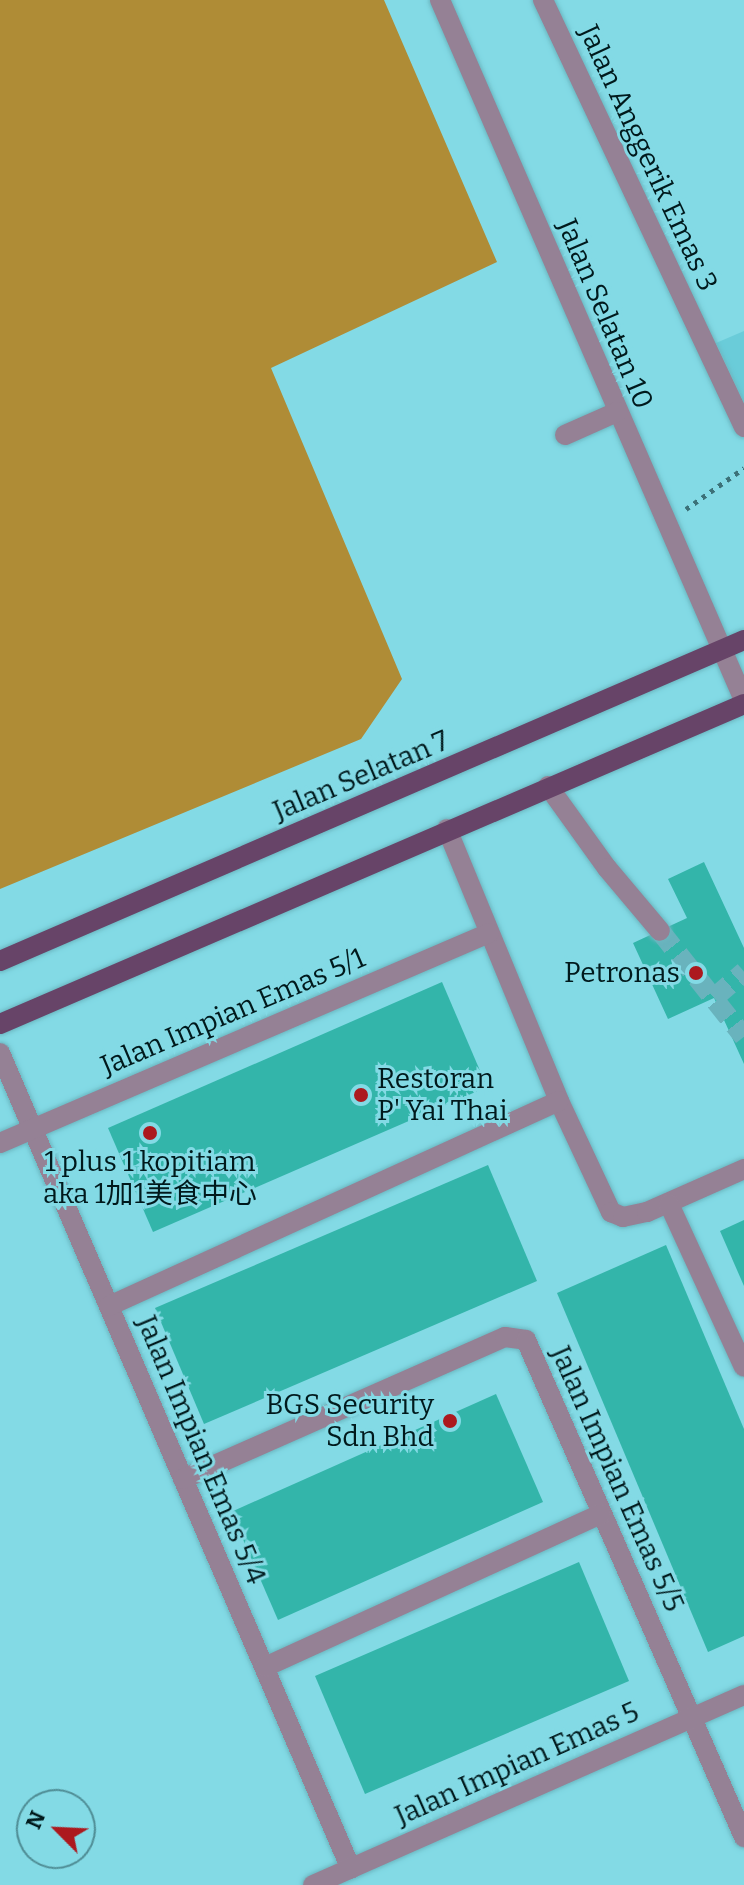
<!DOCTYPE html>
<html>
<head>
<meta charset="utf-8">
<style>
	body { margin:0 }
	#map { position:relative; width:744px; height:1885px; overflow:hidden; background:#83dae5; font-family:Bitter,"Noto Sans SC",serif }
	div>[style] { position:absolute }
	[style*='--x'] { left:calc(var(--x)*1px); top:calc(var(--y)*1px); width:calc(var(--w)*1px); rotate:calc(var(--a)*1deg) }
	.built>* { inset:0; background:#6accd9 }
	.forest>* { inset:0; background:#af8c36 }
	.building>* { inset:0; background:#33b5aa }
	.minor-tunnel>* { height:20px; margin-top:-10px; transform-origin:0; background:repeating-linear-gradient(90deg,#69b3bd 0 20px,transparent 0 30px) }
	.path>* { height:5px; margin-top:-2.5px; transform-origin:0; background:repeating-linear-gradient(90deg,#3c7178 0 4px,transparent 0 10px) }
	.roads { filter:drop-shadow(0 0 2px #6bb7c1) drop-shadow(0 0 2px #6bb7c1) }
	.minor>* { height:20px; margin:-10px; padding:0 10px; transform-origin:10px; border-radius:10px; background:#958195 }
	.major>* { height:20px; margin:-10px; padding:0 10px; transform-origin:10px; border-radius:10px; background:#674468 }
	.dots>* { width:22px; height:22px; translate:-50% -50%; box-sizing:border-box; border:4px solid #83dae5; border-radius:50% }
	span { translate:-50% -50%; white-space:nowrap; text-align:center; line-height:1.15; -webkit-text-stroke:6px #83dae5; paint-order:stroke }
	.street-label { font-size:28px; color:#00191c }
	.poi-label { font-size:28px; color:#00191c }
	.right { translate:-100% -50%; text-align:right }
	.left { translate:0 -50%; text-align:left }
	.north { position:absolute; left:16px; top:1789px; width:80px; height:80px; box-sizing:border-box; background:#83dae5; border:2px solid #4f8d95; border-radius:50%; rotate:294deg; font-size:22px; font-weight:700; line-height:32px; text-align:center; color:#00191c }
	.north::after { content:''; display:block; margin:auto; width:28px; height:36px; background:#ac191e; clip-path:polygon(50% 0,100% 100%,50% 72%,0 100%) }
</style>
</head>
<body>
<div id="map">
	<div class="built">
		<i style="clip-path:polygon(744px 331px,744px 403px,716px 343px)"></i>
	</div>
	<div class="forest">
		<i style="clip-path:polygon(0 0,384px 0,497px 262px,271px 368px,402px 679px,361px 739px,0 889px)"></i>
	</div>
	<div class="building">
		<i style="clip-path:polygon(704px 862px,744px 948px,744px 1064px,714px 998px,668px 1019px,633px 943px,687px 918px,668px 879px)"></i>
		<i style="clip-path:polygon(442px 982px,487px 1087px,153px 1232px,108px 1128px)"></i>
		<i style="clip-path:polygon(488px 1165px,537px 1281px,204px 1424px,155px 1308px)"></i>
		<i style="clip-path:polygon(744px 1220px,744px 1286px,720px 1231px)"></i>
		<i style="clip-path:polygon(666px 1245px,744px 1429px,744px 1636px,708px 1652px,557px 1293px)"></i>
		<i style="clip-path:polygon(496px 1394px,543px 1502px,278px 1620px,231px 1512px)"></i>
		<i style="clip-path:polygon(579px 1562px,629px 1681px,365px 1794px,315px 1676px)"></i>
	</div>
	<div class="minor-tunnel">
		<i style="--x:660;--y:931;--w:135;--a:51.6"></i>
		<i style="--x:714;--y:998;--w:40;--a:-41"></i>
	</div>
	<div class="path">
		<i style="--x:686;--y:509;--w:71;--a:-35.3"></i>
	</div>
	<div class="roads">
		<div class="minor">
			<i style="--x:440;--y:0;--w:763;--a:66.53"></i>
			<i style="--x:543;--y:0;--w:472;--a:64.8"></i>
			<i style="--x:565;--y:435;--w:57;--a:-23.9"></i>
			<i style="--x:548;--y:786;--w:101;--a:54.3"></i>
			<i style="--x:607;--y:868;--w:82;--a:49.9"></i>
			<i style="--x:447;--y:829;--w:294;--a:67.6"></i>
			<i style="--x:559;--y:1101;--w:123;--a:64.9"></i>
			<i style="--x:611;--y:1212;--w:13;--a:23"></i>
			<i style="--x:623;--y:1217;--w:25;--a:-12"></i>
			<i style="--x:647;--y:1212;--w:106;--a:-23.9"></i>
			<i style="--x:0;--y:1053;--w:888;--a:66.73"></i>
			<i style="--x:0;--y:1143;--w:532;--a:-23.24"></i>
			<i style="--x:669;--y:1204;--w:179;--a:65.3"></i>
			<i style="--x:109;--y:1306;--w:494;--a:-24.5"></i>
			<i style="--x:183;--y:1479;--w:352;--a:-23.8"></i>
			<i style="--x:505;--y:1337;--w:21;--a:8"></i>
			<i style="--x:526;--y:1340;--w:543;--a:66.32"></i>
			<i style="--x:265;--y:1667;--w:369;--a:-24.5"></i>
			<i style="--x:313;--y:1885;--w:471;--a:-23.8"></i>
		</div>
		<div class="major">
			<i style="--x:0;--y:961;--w:810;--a:-23.34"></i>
			<i style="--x:0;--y:1024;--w:810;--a:-23.27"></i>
		</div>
	</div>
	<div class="dots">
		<i style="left:696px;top:973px;background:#ac191e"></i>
		<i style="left:361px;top:1095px;background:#ac191e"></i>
		<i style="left:150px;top:1133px;background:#ac191e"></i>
		<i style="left:450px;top:1421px;background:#ac191e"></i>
	</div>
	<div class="street-label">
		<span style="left:648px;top:158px;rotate:65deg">Jalan Anggerik Emas 3</span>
		<span style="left:605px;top:314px;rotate:67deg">Jalan Selatan 10</span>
		<span style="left:361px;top:776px;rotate:-23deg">Jalan Selatan 7</span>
		<span style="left:233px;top:1012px;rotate:-23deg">Jalan Impian Emas 5/1</span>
		<span style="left:201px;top:1450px;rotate:67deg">Jalan Impian Emas 5/4</span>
		<span style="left:617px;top:1479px;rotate:66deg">Jalan Impian Emas 5/5</span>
		<span style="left:517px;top:1764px;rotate:-24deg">Jalan Impian Emas 5</span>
	</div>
	<div class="poi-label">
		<span class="right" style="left:680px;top:973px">Petronas</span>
		<span class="left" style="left:377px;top:1095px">Restoran<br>P' Yai Thai</span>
		<span style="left:150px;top:1178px">1 plus 1 kopitiam<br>aka 1加1美食中心</span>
		<span class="right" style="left:434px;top:1421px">BGS Security<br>Sdn Bhd</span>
	</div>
	<div class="north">N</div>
</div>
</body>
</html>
